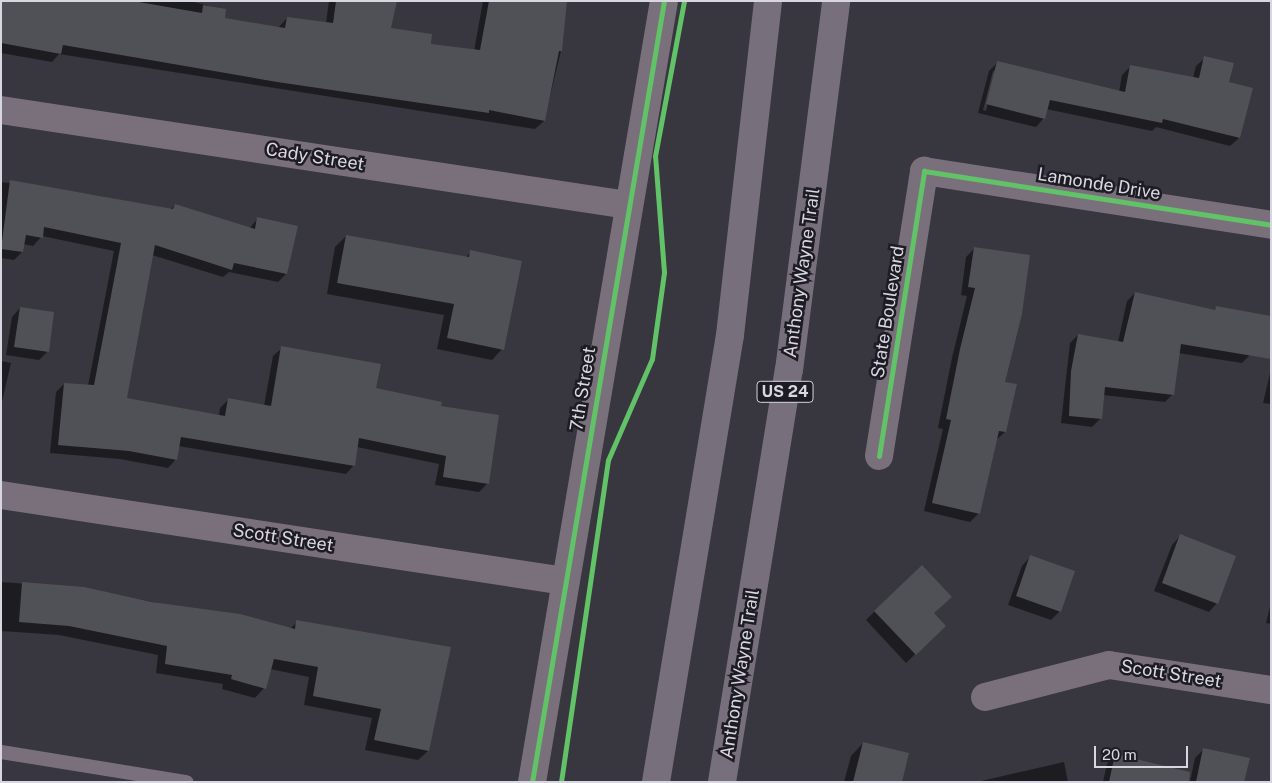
<!DOCTYPE html>
<html>
<head>
<meta charset="utf-8">
<style>
	body { margin:0 }
	#map { position:relative; width:1272px; height:783px; overflow:hidden; background:#38363e; font-family:"Public Sans",sans-serif }
	div>[style] { position:absolute }
	[style*='--x'] { left:calc(var(--x)*1px); top:calc(var(--y)*1px); width:calc(var(--w)*1px); rotate:calc(var(--a)*1deg) }
	.shadow>* { inset:0; background:#0007 }
	.building>* { inset:0; background:#505057 }
	.service>* { height:14px; margin:-7px; padding:0 7px; transform-origin:7px; border-radius:7px; background:#7a707c }
	.minor>* { height:28px; margin:-14px; padding:0 14px; transform-origin:14px; border-radius:14px; background:#7a707c }
	.trunk>* { height:28px; margin:-14px; padding:0 14px; transform-origin:14px; border-radius:14px; background:#786f7c }
	.cycleway>* { height:5px; margin:-2.5px; padding:0 2.5px; transform-origin:2.5px; border-radius:2.5px; background:#61c268 }
	span { translate:-50% -50%; white-space:nowrap; text-align:center; line-height:1.15; -webkit-text-stroke:5px #1e1c23; paint-order:stroke }
	.shield-label span { padding:1px 4px; background:#1e1c23; border:1px solid; border-radius:4px; -webkit-text-stroke-width:0 }
	.shield-label { font-size:16px; color:#d8d6e0; font-weight:700 }
	.street-label { font-size:18px; color:#d8d6e0 }
	.frame { position:absolute; inset:0; border:2px solid #d8d6e0; pointer-events:none }
	.scale { position:absolute; left:1094px; top:746px; width:94px; height:22px; box-sizing:border-box; border:2px solid #d8d6e0; border-top:0; padding-left:6px; font-size:15px; line-height:18px; white-space:nowrap; color:#d8d6e0; -webkit-text-stroke:4px #1e1c23; paint-order:stroke }
</style>
</head>
<body>
<div id="map">
	<div class="shadow">
		<i style="clip-path:polygon(1px 1px,190px 1px,225px 10px,223px 19px,278px 28px,287px 18px,326px 23px,329px 1px,395px 1px,389px 29px,429px 45px,474px 51px,483px 1px,566px 1px,561px 51px,544px 121px,535px 129px,59px 54px,52px 62px,1px 53px)"></i>
		<i style="clip-path:polygon(evenodd,1205px 58px,1239px 138px,1230px 146px,1156px 127px,1152px 131px,1046px 109px,1044px 118px,1036px 127px,978px 113px,989px 71px,997px 63px,1119px 92px,1122px 75px,1131px 66px,1193px 78px,1196px 66px,1205px 58px,993px 71px,996px 71px,986px 111px,983px 110px,993px 71px)"></i>
		<i style="clip-path:polygon(1px 182px,95px 195px,170px 210px,175px 205px,249px 229px,258px 218px,286px 274px,278px 282px,229px 272px,223px 277px,152px 255px,125px 399px,219px 416px,220px 408px,228px 400px,264px 406px,273px 356px,282px 348px,375px 389px,440px 407px,488px 483px,479px 492px,435px 485px,439px 464px,357px 447px,354px 465px,346px 474px,178px 446px,176px 459px,168px 468px,120px 459px,50px 453px,56px 392px,64px 384px,88px 386px,114px 251px,42px 236px,33px 246px,23px 244px,22px 252px,14px 260px,1px 258px)"></i>
		<i style="clip-path:polygon(346px 236px,465px 258px,471px 252px,502px 349px,492px 360px,437px 349px,444px 315px,327px 294px,335px 247px)"></i>
		<i style="clip-path:polygon(974px 249px,1004px 383px,1015px 385px,1005px 432px,996px 440px,979px 513px,970px 522px,924px 511px,943px 429px,938px 428px,952px 358px,967px 296px,961px 295px,966px 257px)"></i>
		<i style="clip-path:polygon(1135px 293px,1213px 311px,1216px 308px,1250px 355px,1242px 363px,1178px 353px,1173px 394px,1165px 402px,1103px 395px,1100px 419px,1092px 427px,1061px 423px,1070px 343px,1078px 335px,1118px 342px,1127px 301px)"></i>
		<i style="clip-path:polygon(20px 308px,47px 352px,39px 360px,6px 355px,12px 317px)"></i>
		<i style="clip-path:polygon(1px 361px,11px 363px,1px 406px)"></i>
		<i style="clip-path:polygon(1271px 369px,1271px 404px,1263px 403px)"></i>
		<i style="clip-path:polygon(1180px 536px,1217px 603px,1209px 612px,1154px 591px,1172px 545px)"></i>
		<i style="clip-path:polygon(1030px 557px,1060px 611px,1051px 620px,1008px 605px,1022px 566px)"></i>
		<i style="clip-path:polygon(1px 582px,83px 588px,290px 629px,297px 622px,428px 751px,418px 760px,365px 750px,372px 718px,304px 705px,309px 677px,270px 669px,264px 688px,255px 698px,222px 689px,223px 684px,156px 673px,158px 655px,59px 635px,1px 631px)"></i>
		<i style="clip-path:polygon(1271px 603px,1271px 624px,1266px 623px)"></i>
		<i style="clip-path:polygon(875px 611px,933px 614px,944px 626px,906px 663px,866px 620px)"></i>
		<i style="clip-path:polygon(863px 743px,901px 782px,844px 782px,851px 756px)"></i>
		<i style="clip-path:polygon(1203px 750px,1243px 782px,1190px 782px,1195px 758px)"></i>
		<i style="clip-path:polygon(1116px 755px,1144px 782px,1103px 782px,1107px 764px)"></i>
		<i style="clip-path:polygon(1064px 762px,1068px 782px,977px 782px)"></i>
	</div>
	<div class="building">
		<i style="clip-path:polygon(1px 1px,133px 1px,202px 13px,203px 5px,226px 9px,225px 18px,285px 28px,287px 17px,333px 23px,336px 1px,397px 1px,391px 28px,432px 34px,431px 44px,480px 50px,489px 1px,567px 1px,562px 51px,559px 51px,545px 121px,489px 110px,489px 113px,277px 82px,63px 45px,61px 54px,1px 43px)"></i>
		<i style="clip-path:polygon(1204px 56px,1234px 63px,1229px 82px,1253px 88px,1240px 138px,1163px 119px,1162px 123px,1050px 100px,1045px 119px,986px 104px,997px 61px,1125px 92px,1130px 65px,1199px 78px)"></i>
		<i style="clip-path:polygon(10px 180px,173px 209px,175px 204px,255px 229px,257px 217px,298px 226px,287px 274px,234px 263px,232px 270px,155px 245px,127px 398px,225px 416px,228px 398px,271px 406px,281px 346px,381px 364px,376px 388px,442px 402px,441px 406px,499px 415px,489px 484px,443px 477px,446px 456px,359px 438px,355px 466px,181px 437px,177px 460px,129px 451px,58px 445px,64px 383px,94px 385px,121px 243px,44px 227px,43px 238px,26px 235px,23px 252px,1px 249px)"></i>
		<i style="clip-path:polygon(346px 235px,469px 257px,470px 250px,522px 261px,504px 350px,447px 338px,454px 304px,337px 283px)"></i>
		<i style="clip-path:polygon(974px 247px,1030px 255px,1022px 314px,1005px 382px,1017px 384px,1006px 432px,999px 431px,980px 514px,932px 503px,951px 420px,946px 419px,960px 349px,975px 288px,968px 287px)"></i>
		<i style="clip-path:polygon(1135px 292px,1215px 310px,1216px 306px,1271px 316px,1271px 359px,1181px 344px,1174px 395px,1105px 387px,1102px 419px,1069px 416px,1071px 371px,1078px 334px,1123px 342px)"></i>
		<i style="clip-path:polygon(20px 307px,54px 312px,49px 352px,14px 347px)"></i>
		<i style="clip-path:polygon(1180px 534px,1236px 556px,1218px 604px,1162px 583px)"></i>
		<i style="clip-path:polygon(1030px 555px,1075px 571px,1061px 612px,1016px 596px)"></i>
		<i style="clip-path:polygon(922px 565px,952px 597px,934px 613px,946px 626px,916px 655px,874px 611px)"></i>
		<i style="clip-path:polygon(22px 582px,84px 587px,152px 602px,240px 614px,295px 629px,296px 620px,451px 647px,429px 751px,374px 740px,381px 709px,313px 696px,318px 667px,274px 659px,266px 689px,231px 679px,232px 675px,165px 664px,167px 646px,69px 626px,19px 622px)"></i>
		<i style="clip-path:polygon(863px 742px,909px 753px,902px 782px,853px 782px)"></i>
		<i style="clip-path:polygon(1203px 748px,1250px 758px,1244px 782px,1196px 782px)"></i>
		<i style="clip-path:polygon(1115px 754px,1190px 772px,1189px 782px,1109px 782px)"></i>
	</div>
	<div class="service">
		<i style="--x:1;--y:752;--w:188;--a:9.2"></i>
	</div>
	<div class="minor">
		<i style="--x:1;--y:110;--w:634;--a:8.62"></i>
		<i style="--x:879;--y:456;--w:289;--a:-81"></i>
		<i style="--x:924;--y:171;--w:351;--a:8.8"></i>
		<i style="--x:1;--y:495;--w:571;--a:8.67"></i>
		<i style="--x:985;--y:697;--w:128;--a:-14.5"></i>
		<i style="--x:1109;--y:665;--w:164;--a:8.8"></i>
		<i style="--x:532;--y:782;--w:792;--a:-80.41"></i>
	</div>
	<div class="trunk">
		<i style="--x:656;--y:782;--w:453;--a:-80.6"></i>
		<i style="--x:730;--y:335;--w:336;--a:-83.5"></i>
		<i style="--x:722;--y:782;--w:417;--a:-80.8"></i>
		<i style="--x:789;--y:370;--w:372;--a:-82.7"></i>
	</div>
	<div class="cycleway">
		<i style="--x:879;--y:456;--w:289;--a:-81"></i>
		<i style="--x:924;--y:171;--w:351;--a:8.8"></i>
		<i style="--x:532;--y:782;--w:792;--a:-80.41"></i>
		<i style="--x:561;--y:782;--w:325;--a:-81.7"></i>
		<i style="--x:608;--y:460;--w:110;--a:-66.5"></i>
		<i style="--x:652;--y:359;--w:88;--a:-82.1"></i>
		<i style="--x:664;--y:272;--w:116;--a:-94.4"></i>
		<i style="--x:655;--y:156;--w:158;--a:-79.4"></i>
	</div>
	<div class="shield-label">
		<span style="left:785px;top:392px">US 24</span>
	</div>
	<div class="street-label">
		<span style="left:315px;top:157px;rotate:9deg">Cady Street</span>
		<span style="left:1099px;top:184px;rotate:9deg">Lamonde Drive</span>
		<span style="left:802px;top:273px;rotate:-82deg">Anthony Wayne Trail</span>
		<span style="left:888px;top:312px;rotate:-81deg">State Boulevard</span>
		<span style="left:583px;top:389px;rotate:-81deg">7th Street</span>
		<span style="left:283px;top:538px;rotate:9deg">Scott Street</span>
		<span style="left:740px;top:674px;rotate:-81deg">Anthony Wayne Trail</span>
		<span style="left:1171px;top:674px;rotate:9deg">Scott Street</span>
	</div>
	<div class="frame"></div>
	<div class="scale">20 m</div>
</div>
</body>
</html>
